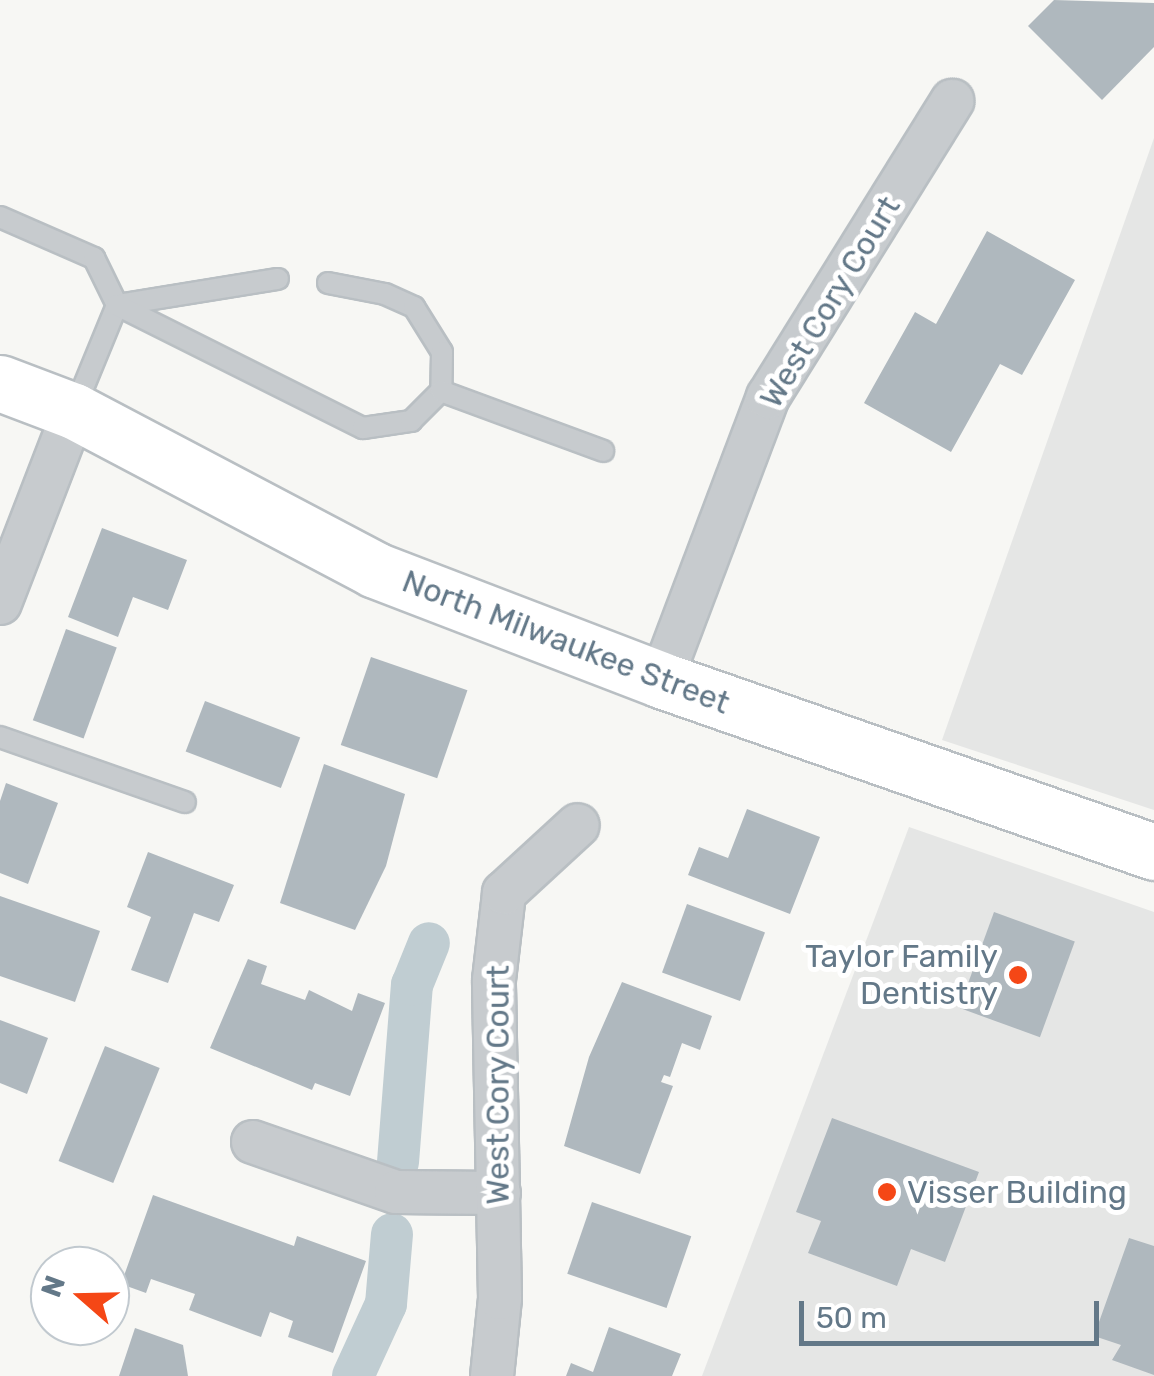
<!DOCTYPE html>
<style>
body{margin:0}
#map{position:relative;width:1154px;height:1376px;overflow:hidden;background:#f7f7f4;font-family:Rubik,sans-serif}
div>[style]{position:absolute}
.built>*{inset:0;background:#e5e6e5}
.canal>*{height:42px;margin:-21px;padding:0 21px;transform-origin:21px;border-radius:21px;background:#c0cdd2}
.building>*{inset:0;background:#afb8be;transform-origin:0 0}
.roads{filter:drop-shadow(2px 0 #b9bfc3) drop-shadow(-2px 0 #b9bfc3) drop-shadow(0 2px #b9bfc3) drop-shadow(0 -2px #b9bfc3)}
.service>*{height:20px;margin:-10px;padding:0 10px;transform-origin:10px;border-radius:10px;background:#c7cbce}
.minor>*{height:42px;margin:-21px;padding:0 21px;transform-origin:21px;border-radius:21px;background:#c7cbce}
.secondary>*{height:55px;margin:-27.5px;padding:0 27.5px;transform-origin:27.5px;border-radius:27.5px;background:#fff}
.dots>*{width:28px;height:28px;translate:-50% -50%;box-sizing:border-box;border:5px solid #fff;border-radius:50%}
span{translate:-50% -50%;white-space:nowrap;text-align:center;line-height:1.15;-webkit-text-stroke:10px #fff;paint-order:stroke}
.street-label{font-size:32px;color:#637888}
.poi-label{font-size:32px;color:#637888}
.right{translate:-100% -50%;text-align:right}
.left{translate:0 -50%;text-align:left}
.north{position:absolute;left:30px;top:1246px;width:100px;height:100px;box-sizing:border-box;background:#fff;border:2px solid #c1c9cf;border-radius:50%;rotate:290deg;font-size:28px;font-weight:700;line-height:40px;text-align:center;color:#637888}
.north::after{content:'';display:block;margin:auto;width:35px;height:45px;background:#f54716;clip-path:polygon(50% 0,100% 100%,50% 72%,0 100%)}
.scale{position:absolute;left:799px;top:1301px;width:300px;height:45px;box-sizing:border-box;border:5px solid #637888;border-top:0;padding-left:12px;font-size:30px;line-height:35px;white-space:nowrap;color:#637888;-webkit-text-stroke:8px #fff;paint-order:stroke}
</style>
<div id="map">
<div class="built">
<div style="clip-path:polygon(1154px 138px,1154px 810px,942px 740px)"></div>
<div style="clip-path:polygon(909px 827px,1154px 912px,1154px 1376px,702px 1376px)"></div>
</div>
<div class="canal">
<div style="left:398px;top:1162px;width:178px;rotate:-85.5deg"></div>
<div style="left:412px;top:985px;width:45px;rotate:-68deg"></div>
<div style="left:353px;top:1376px;width:79px;rotate:-65.4deg"></div>
<div style="left:386px;top:1304px;width:70px;rotate:-85.1deg"></div>
</div>
<div class="building">
<div style="clip-path:polygon(1054px 0,1154px 3px,1154px 47px,1102px 100px,1028px 26px)"></div>
<div style="clip-path:polygon(987px 231px,1075px 280px,1022px 375px,1000px 364px,951px 452px,864px 403px,915px 312px,936px 324px)"></div>
<div style="clip-path:polygon(102px 528px,187px 560px,168px 610px,133px 597px,118px 637px,68px 617px)"></div>
<div style="left:66px;top:629px;width:54px;height:97px;rotate:20deg"></div>
<div style="left:371px;top:657px;width:102px;height:93px;rotate:19deg"></div>
<div style="left:205px;top:701px;width:102px;height:54px;rotate:21deg"></div>
<div style="clip-path:polygon(324px 764px,405px 794px,386px 866px,355px 930px,280px 903px)"></div>
<div style="clip-path:polygon(6px 783px,58px 803px,28px 884px,0 873px,0 801px)"></div>
<div style="clip-path:polygon(747px 809px,820px 837px,790px 914px,688px 875px,699px 847px,728px 858px)"></div>
<div style="clip-path:polygon(148px 852px,234px 885px,219px 922px,194px 913px,168px 983px,131px 970px,151px 917px,127px 907px)"></div>
<div style="clip-path:polygon(0 896px,100px 931px,75px 1002px,0 976px)"></div>
<div style="left:687px;top:904px;width:83px;height:73px;rotate:20deg"></div>
<div style="left:994px;top:912px;width:86px;height:102px;rotate:20deg"></div>
<div style="clip-path:polygon(248px 959px,267px 966px,261px 984px,305px 1000px,309px 990px,352px 1011px,358px 993px,385px 1003px,350px 1096px,315px 1083px,312px 1090px,210px 1048px)"></div>
<div style="clip-path:polygon(622px 982px,712px 1016px,700px 1050px,682px 1043px,670px 1077px,664px 1075px,661px 1082px,673px 1086px,640px 1174px,564px 1146px,589px 1057px)"></div>
<div style="clip-path:polygon(0 1020px,48px 1038px,27px 1094px,0 1083px)"></div>
<div style="left:105px;top:1046px;width:59px;height:124px;rotate:22deg"></div>
<div style="clip-path:polygon(832px 1118px,979px 1172px,945px 1262px,911px 1249px,897px 1286px,808px 1253px,821px 1221px,796px 1212px)"></div>
<div style="clip-path:polygon(153px 1195px,294px 1246px,297px 1236px,366px 1261px,333px 1353px,288px 1337px,293px 1321px,270px 1312px,261px 1337px,189px 1310px,195px 1294px,151px 1279px,146px 1293px,121px 1284px)"></div>
<div style="left:592px;top:1202px;width:105px;height:76px;rotate:19deg"></div>
<div style="clip-path:polygon(1129px 1238px,1154px 1246px,1154px 1375px,1112px 1360px,1121px 1345px,1094px 1336px)"></div>
<div style="clip-path:polygon(609px 1327px,681px 1354px,672px 1376px,566px 1376px,571px 1363px,593px 1372px)"></div>
<div style="clip-path:polygon(135px 1328px,183px 1345px,188px 1376px,119px 1376px)"></div>
</div>
<div class="roads">
<div class="service">
<div style="left:0;top:217px;width:103px;rotate:23.6deg"></div>
<div style="left:94px;top:258px;width:52px;rotate:63.9deg"></div>
<div style="left:117px;top:305px;width:163px;rotate:-9.2deg"></div>
<div style="left:328px;top:283px;width:58px;rotate:10.9deg"></div>
<div style="left:385px;top:294px;width:32px;rotate:24deg"></div>
<div style="left:414px;top:307px;width:53px;rotate:58.1deg"></div>
<div style="left:442px;top:352px;width:39px;rotate:91deg"></div>
<div style="left:74px;top:410px;width:113px;rotate:-67.7deg"></div>
<div style="left:117px;top:305px;width:275px;rotate:26.6deg"></div>
<div style="left:363px;top:428px;width:49px;rotate:-8.3deg"></div>
<div style="left:411px;top:421px;width:42px;rotate:-45deg"></div>
<div style="left:441px;top:391px;width:173px;rotate:20.3deg"></div>
<div style="left:0;top:737px;width:196px;rotate:19.4deg"></div>
</div>
<div class="minor">
<div style="left:0;top:603px;width:206px;rotate:-68.9deg"></div>
<div style="left:661px;top:680px;width:303px;rotate:-69.3deg"></div>
<div style="left:768px;top:397px;width:349px;rotate:-58.1deg"></div>
<div style="left:253px;top:1142px;width:151px;rotate:19.3deg"></div>
<div style="left:396px;top:1192px;width:103px;rotate:0.6deg"></div>
<div style="left:492px;top:1376px;width:78px;rotate:-84.1deg"></div>
<div style="left:500px;top:1298px;width:318px;rotate:-91.1deg"></div>
<div style="left:494px;top:980px;width:88px;rotate:-83.4deg"></div>
<div style="left:504px;top:893px;width:100px;rotate:-42.6deg"></div>
</div>
<div class="secondary">
<div style="left:0;top:383px;width:79px;rotate:20.7deg"></div>
<div style="left:74px;top:411px;width:340px;rotate:27.8deg"></div>
<div style="left:375px;top:570px;width:306px;rotate:21deg"></div>
<div style="left:661px;top:680px;width:522px;rotate:19.23deg"></div>
</div>
</div>
<div class="dots">
<div style="left:1018px;top:975px;background:#f54716"></div>
<div style="left:887px;top:1192px;background:#f54716"></div>
</div>
<div class="street-label">
<span style="left:830px;top:302px;rotate:-59deg">West Cory Court</span>
<span style="left:566px;top:642px;rotate:21deg">North Milwaukee Street</span>
<span style="left:498px;top:1085px;rotate:-90deg">West Cory Court</span>
</div>
<div class="poi-label">
<span class="right" style="left:998px;top:975px">Taylor Family<br>Dentistry</span>
<span class="left" style="left:907px;top:1192px">Visser Building</span>
</div>
<div class="north">N</div>
<div class="scale">50 m</div>
</div>
